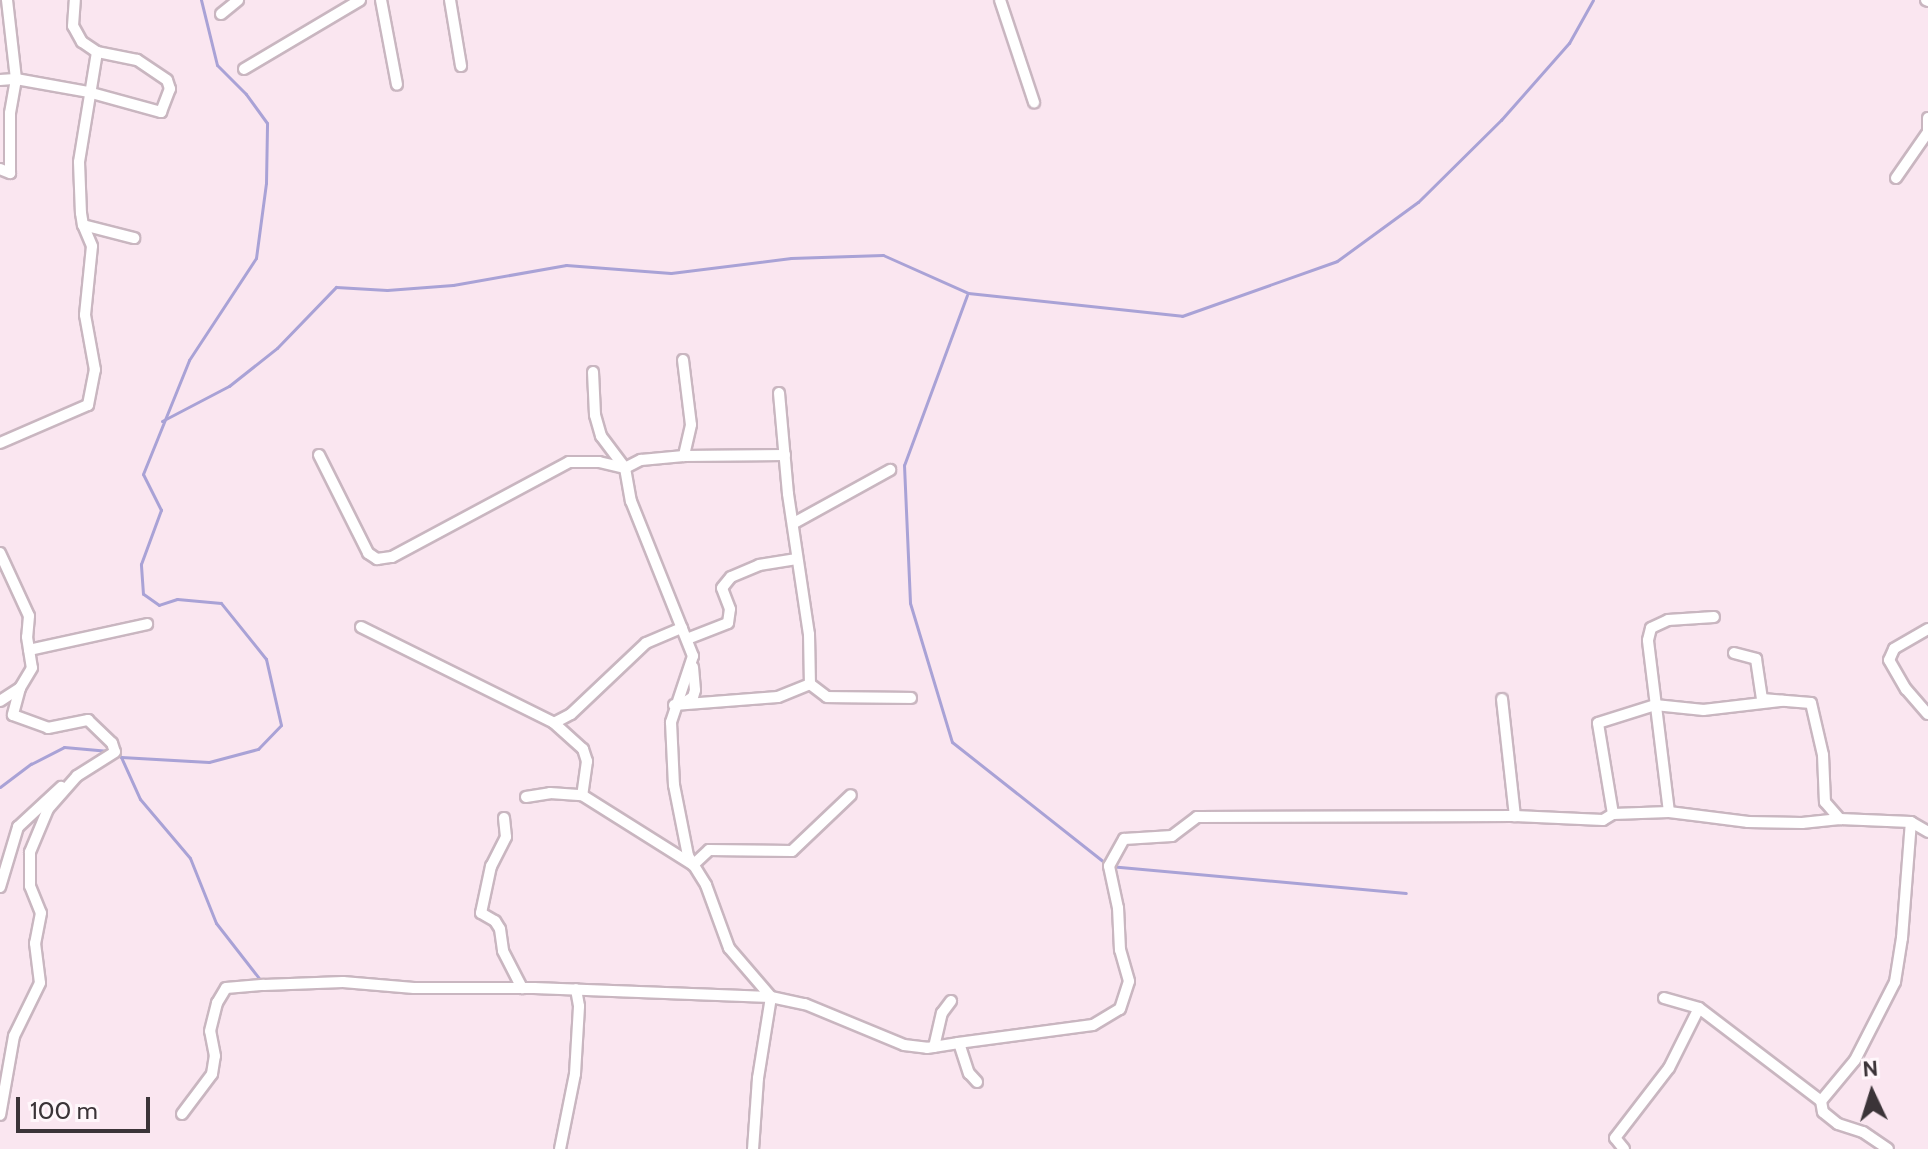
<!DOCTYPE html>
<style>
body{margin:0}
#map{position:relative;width:1928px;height:1149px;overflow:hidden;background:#fae6f0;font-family:Cabin,sans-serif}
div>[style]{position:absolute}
.stream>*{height:3px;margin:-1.5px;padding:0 1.5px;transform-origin:1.5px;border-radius:1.5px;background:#a9a2d6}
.roads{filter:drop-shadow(2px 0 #c9b6c0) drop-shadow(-2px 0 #c9b6c0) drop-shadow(0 2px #c9b6c0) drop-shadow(0 -2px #c9b6c0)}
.street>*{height:10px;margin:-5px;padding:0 5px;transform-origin:5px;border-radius:5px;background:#fff}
span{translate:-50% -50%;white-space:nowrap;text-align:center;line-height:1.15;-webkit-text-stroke:6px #fff7fb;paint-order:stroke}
.north{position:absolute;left:1832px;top:1053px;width:80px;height:80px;-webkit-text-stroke:6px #fff7fb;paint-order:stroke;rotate:356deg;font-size:22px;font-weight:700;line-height:32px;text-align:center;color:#3b3438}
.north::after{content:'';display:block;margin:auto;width:28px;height:36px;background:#3b3438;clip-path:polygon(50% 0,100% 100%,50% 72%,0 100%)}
.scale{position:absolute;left:16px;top:1097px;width:134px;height:36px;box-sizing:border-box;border:4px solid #3b3438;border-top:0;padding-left:10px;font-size:24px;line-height:28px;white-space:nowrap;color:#3b3438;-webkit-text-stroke:6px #fff7fb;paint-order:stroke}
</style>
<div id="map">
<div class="stream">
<div style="left:967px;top:295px;width:181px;rotate:110.3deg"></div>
<div style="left:904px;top:465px;width:138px;rotate:87.5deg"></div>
<div style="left:910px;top:603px;width:145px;rotate:73.2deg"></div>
<div style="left:952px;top:742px;width:200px;rotate:38.3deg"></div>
<div style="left:1109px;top:866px;width:298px;rotate:5.2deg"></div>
<div style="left:162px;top:421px;width:76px;rotate:-27.6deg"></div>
<div style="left:229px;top:386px;width:61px;rotate:-38.4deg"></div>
<div style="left:277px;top:348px;width:85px;rotate:-46deg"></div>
<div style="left:336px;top:287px;width:51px;rotate:3.4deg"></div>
<div style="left:387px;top:290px;width:66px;rotate:-4.3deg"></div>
<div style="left:453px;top:285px;width:115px;rotate:-10deg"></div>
<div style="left:566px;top:265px;width:105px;rotate:4.4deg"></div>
<div style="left:671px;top:273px;width:121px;rotate:-7.1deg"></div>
<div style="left:791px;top:258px;width:92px;rotate:-1.9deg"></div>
<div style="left:883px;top:255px;width:93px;rotate:24.1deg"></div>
<div style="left:968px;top:293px;width:215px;rotate:6.1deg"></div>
<div style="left:1182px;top:316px;width:164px;rotate:-19.5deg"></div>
<div style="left:1337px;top:261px;width:100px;rotate:-36.1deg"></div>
<div style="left:1418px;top:202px;width:117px;rotate:-44.7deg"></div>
<div style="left:1501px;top:120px;width:103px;rotate:-48.6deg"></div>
<div style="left:1569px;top:43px;width:49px;rotate:-60.8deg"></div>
<div style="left:116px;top:753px;width:6px;rotate:39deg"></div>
<div style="left:121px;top:757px;width:88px;rotate:3.3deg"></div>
<div style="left:209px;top:762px;width:51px;rotate:-14.9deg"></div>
<div style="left:258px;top:749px;width:33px;rotate:-46deg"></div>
<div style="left:281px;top:725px;width:68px;rotate:-102.8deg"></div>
<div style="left:266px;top:659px;width:72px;rotate:-128.8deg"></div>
<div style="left:221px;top:603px;width:44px;rotate:-174.8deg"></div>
<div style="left:177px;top:599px;width:19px;rotate:162deg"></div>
<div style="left:159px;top:605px;width:19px;rotate:-145deg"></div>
<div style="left:143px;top:594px;width:30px;rotate:-94deg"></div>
<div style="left:141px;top:564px;width:58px;rotate:-69.7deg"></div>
<div style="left:161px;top:510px;width:40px;rotate:-116.6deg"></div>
<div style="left:143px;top:474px;width:123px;rotate:-68deg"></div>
<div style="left:189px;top:360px;width:122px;rotate:-56.7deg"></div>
<div style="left:256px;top:258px;width:76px;rotate:-82.4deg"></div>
<div style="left:266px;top:183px;width:60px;rotate:-89deg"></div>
<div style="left:267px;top:123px;width:36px;rotate:-126deg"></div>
<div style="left:246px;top:94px;width:41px;rotate:-135deg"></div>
<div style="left:217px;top:65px;width:67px;rotate:-103.8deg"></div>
<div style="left:121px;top:757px;width:46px;rotate:65.7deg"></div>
<div style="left:140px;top:799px;width:77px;rotate:49.7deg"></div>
<div style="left:190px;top:858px;width:70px;rotate:68.2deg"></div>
<div style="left:216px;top:923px;width:75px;rotate:52.1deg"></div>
<div style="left:0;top:787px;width:39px;rotate:-37deg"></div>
<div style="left:31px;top:764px;width:37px;rotate:-27deg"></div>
<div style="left:64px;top:747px;width:45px;rotate:5.1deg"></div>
</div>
<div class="roads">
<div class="street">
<div style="left:381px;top:0;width:86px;rotate:79.3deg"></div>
<div style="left:450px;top:0;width:67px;rotate:80.5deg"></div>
<div style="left:1000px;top:0;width:108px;rotate:71.6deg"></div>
<div style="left:1926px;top:0;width:2px;rotate:27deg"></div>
<div style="left:221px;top:14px;width:22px;rotate:-39deg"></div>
<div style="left:97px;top:52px;width:111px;rotate:99.3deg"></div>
<div style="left:79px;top:162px;width:51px;rotate:87.8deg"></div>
<div style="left:81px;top:213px;width:12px;rotate:81deg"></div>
<div style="left:83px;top:225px;width:53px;rotate:14.3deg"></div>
<div style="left:244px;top:69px;width:135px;rotate:-30.7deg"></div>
<div style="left:0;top:80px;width:16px;rotate:-4deg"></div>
<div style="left:16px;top:79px;width:73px;rotate:10.2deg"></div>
<div style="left:88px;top:92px;width:76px;rotate:15.3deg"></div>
<div style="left:161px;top:112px;width:25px;rotate:-69deg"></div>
<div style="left:170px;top:89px;width:9px;rotate:-108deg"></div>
<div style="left:167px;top:80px;width:36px;rotate:-146deg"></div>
<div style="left:137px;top:60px;width:41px;rotate:-168.7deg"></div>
<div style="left:97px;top:52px;width:18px;rotate:-146deg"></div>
<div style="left:82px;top:42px;width:18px;rotate:-119deg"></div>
<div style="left:73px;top:26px;width:26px;rotate:-86deg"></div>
<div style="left:1928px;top:118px;width:13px;rotate:90deg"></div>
<div style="left:0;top:169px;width:11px;rotate:22deg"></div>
<div style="left:10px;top:173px;width:60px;rotate:-90deg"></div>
<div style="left:10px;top:113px;width:35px;rotate:-80deg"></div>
<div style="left:16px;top:79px;width:80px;rotate:-96.5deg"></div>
<div style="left:1896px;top:178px;width:56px;rotate:-55.2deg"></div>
<div style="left:683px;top:360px;width:65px;rotate:83deg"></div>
<div style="left:691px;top:425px;width:32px;rotate:103deg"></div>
<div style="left:593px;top:372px;width:43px;rotate:87.3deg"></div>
<div style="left:595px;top:415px;width:22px;rotate:74deg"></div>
<div style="left:601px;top:436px;width:40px;rotate:53deg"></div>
<div style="left:625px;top:468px;width:34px;rotate:80deg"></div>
<div style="left:631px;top:501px;width:167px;rotate:68.2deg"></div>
<div style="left:693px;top:656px;width:70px;rotate:108.4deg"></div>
<div style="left:671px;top:722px;width:63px;rotate:87.3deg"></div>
<div style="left:674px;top:785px;width:72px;rotate:78.8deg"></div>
<div style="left:688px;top:856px;width:34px;rotate:58deg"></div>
<div style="left:706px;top:885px;width:67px;rotate:69.9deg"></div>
<div style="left:729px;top:948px;width:65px;rotate:49.4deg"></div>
<div style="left:771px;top:997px;width:82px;rotate:99.1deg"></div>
<div style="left:758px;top:1078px;width:71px;rotate:94deg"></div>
<div style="left:779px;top:393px;width:101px;rotate:84.9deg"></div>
<div style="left:788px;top:494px;width:142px;rotate:81.5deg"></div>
<div style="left:809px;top:634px;width:50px;rotate:88.9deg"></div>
<div style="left:810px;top:684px;width:21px;rotate:37deg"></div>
<div style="left:827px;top:697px;width:84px;rotate:0.7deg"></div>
<div style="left:0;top:443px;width:96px;rotate:-23.4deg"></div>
<div style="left:88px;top:405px;width:36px;rotate:-79deg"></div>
<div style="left:95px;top:370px;width:56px;rotate:-100.3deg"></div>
<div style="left:85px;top:315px;width:69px;rotate:-84.2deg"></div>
<div style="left:92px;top:246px;width:23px;rotate:-113deg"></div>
<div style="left:319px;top:455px;width:110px;rotate:63.4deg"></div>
<div style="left:368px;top:553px;width:11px;rotate:34deg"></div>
<div style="left:377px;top:559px;width:15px;rotate:-8deg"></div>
<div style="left:392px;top:557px;width:201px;rotate:-28.2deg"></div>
<div style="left:569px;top:462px;width:30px"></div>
<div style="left:599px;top:462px;width:27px;rotate:13deg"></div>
<div style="left:625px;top:468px;width:18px;rotate:-27deg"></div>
<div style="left:641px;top:460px;width:43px;rotate:-5.3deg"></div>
<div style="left:684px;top:456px;width:101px;rotate:-0.6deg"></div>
<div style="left:794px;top:523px;width:110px;rotate:-28.9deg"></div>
<div style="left:0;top:553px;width:69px;rotate:65.3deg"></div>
<div style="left:29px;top:616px;width:21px;rotate:95deg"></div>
<div style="left:27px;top:637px;width:31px;rotate:81deg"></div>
<div style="left:32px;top:668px;width:23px;rotate:121deg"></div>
<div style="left:20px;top:688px;width:28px;rotate:105deg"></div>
<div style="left:13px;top:715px;width:37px;rotate:20deg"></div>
<div style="left:48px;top:728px;width:41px;rotate:-11.3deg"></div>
<div style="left:88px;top:720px;width:33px;rotate:44deg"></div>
<div style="left:112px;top:743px;width:9px;rotate:72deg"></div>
<div style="left:115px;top:752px;width:45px;rotate:147.7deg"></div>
<div style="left:77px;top:776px;width:44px;rotate:131.3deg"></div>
<div style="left:48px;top:809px;width:47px;rotate:112.7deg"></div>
<div style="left:30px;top:852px;width:34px;rotate:90deg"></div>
<div style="left:30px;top:886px;width:29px;rotate:68deg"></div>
<div style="left:41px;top:913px;width:31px;rotate:101deg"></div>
<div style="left:35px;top:943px;width:40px;rotate:82.9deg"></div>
<div style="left:40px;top:983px;width:59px;rotate:116.1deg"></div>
<div style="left:14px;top:1036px;width:80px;rotate:100deg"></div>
<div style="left:361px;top:627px;width:216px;rotate:26.4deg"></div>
<div style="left:554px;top:723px;width:19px;rotate:-28deg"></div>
<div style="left:571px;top:714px;width:103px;rotate:-43.4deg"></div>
<div style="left:646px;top:643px;width:39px;rotate:-23deg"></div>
<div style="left:1928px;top:629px;width:39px;rotate:150deg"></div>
<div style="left:1894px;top:649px;width:12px;rotate:114deg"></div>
<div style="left:1889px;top:660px;width:34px;rotate:60deg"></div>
<div style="left:1906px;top:689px;width:33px;rotate:49deg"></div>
<div style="left:687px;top:639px;width:44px;rotate:-21.3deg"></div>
<div style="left:728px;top:623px;width:14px;rotate:-82deg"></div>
<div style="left:730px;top:609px;width:22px;rotate:-111deg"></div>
<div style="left:722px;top:588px;width:14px;rotate:-51deg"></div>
<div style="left:731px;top:577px;width:30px;rotate:-23deg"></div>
<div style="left:759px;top:565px;width:38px;rotate:-9deg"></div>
<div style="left:29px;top:650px;width:121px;rotate:-12.4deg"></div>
<div style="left:1734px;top:653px;width:23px;rotate:15deg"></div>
<div style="left:1756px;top:659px;width:40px;rotate:81.5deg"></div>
<div style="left:1762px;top:699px;width:49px;rotate:4.7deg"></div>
<div style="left:1811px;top:703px;width:53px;rotate:77deg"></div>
<div style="left:1823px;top:755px;width:47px;rotate:87.6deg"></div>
<div style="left:1825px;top:802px;width:23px;rotate:49deg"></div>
<div style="left:1502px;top:699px;width:118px;rotate:83.7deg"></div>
<div style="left:0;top:701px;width:24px;rotate:-33deg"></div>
<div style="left:682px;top:704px;width:13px;rotate:-32deg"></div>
<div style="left:693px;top:697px;width:7px;rotate:-74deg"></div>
<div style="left:695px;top:690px;width:23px;rotate:-95deg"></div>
<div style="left:674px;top:705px;width:104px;rotate:-4.4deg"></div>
<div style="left:778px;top:697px;width:35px;rotate:-22deg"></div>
<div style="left:554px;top:723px;width:39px;rotate:42deg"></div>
<div style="left:583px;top:749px;width:13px;rotate:72deg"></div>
<div style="left:587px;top:761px;width:34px;rotate:98deg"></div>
<div style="left:526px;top:797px;width:24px;rotate:-9deg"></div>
<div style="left:550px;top:793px;width:32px;rotate:4deg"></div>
<div style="left:582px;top:795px;width:131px;rotate:32.2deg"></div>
<div style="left:693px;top:865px;width:22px;rotate:-43deg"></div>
<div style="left:709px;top:850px;width:83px;rotate:0.7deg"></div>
<div style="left:792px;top:851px;width:81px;rotate:-43.5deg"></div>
<div style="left:1669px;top:812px;width:173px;rotate:-97deg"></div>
<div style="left:1648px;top:640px;width:12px;rotate:-76deg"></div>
<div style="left:1651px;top:628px;width:19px;rotate:-25deg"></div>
<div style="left:1668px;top:620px;width:46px;rotate:-3.7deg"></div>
<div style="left:1613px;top:814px;width:92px;rotate:-99.4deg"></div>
<div style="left:1598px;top:723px;width:60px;rotate:-17.5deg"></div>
<div style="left:1655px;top:705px;width:49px;rotate:5.8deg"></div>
<div style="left:1704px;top:710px;width:78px;rotate:-6.7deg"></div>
<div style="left:504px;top:818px;width:19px;rotate:84deg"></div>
<div style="left:506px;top:837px;width:33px;rotate:117deg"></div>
<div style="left:491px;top:866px;width:48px;rotate:102deg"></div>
<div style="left:481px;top:913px;width:16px;rotate:30deg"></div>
<div style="left:495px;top:921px;width:9px;rotate:58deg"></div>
<div style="left:500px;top:929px;width:22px;rotate:82deg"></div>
<div style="left:503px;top:951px;width:42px;rotate:62.8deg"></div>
<div style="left:0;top:887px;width:63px;rotate:-73.3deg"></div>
<div style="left:18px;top:827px;width:59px;rotate:-42.9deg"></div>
<div style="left:1664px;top:998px;width:36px;rotate:16deg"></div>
<div style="left:1699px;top:1008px;width:153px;rotate:37.3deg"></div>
<div style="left:1821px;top:1101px;width:11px;rotate:80deg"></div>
<div style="left:1823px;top:1112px;width:19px;rotate:39deg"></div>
<div style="left:1838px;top:1124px;width:26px;rotate:18deg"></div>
<div style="left:1863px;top:1132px;width:30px;rotate:34deg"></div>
<div style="left:958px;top:1043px;width:136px;rotate:-7.6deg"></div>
<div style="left:1093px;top:1025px;width:31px;rotate:-31deg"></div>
<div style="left:1120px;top:1009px;width:29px;rotate:-72deg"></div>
<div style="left:1129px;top:981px;width:32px;rotate:-106deg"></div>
<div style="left:1120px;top:950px;width:42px;rotate:-92.7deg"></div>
<div style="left:1118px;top:908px;width:43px;rotate:-102.1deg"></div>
<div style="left:1109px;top:866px;width:31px;rotate:-61deg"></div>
<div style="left:1124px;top:839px;width:48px;rotate:-3.6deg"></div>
<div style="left:1172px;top:836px;width:31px;rotate:-37deg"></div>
<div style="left:1197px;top:817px;width:318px;rotate:-0.2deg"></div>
<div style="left:1515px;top:816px;width:88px;rotate:2.6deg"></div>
<div style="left:1603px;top:820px;width:12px;rotate:-31deg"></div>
<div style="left:1613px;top:814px;width:56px;rotate:-2deg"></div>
<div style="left:1669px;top:812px;width:80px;rotate:7.2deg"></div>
<div style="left:1748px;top:822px;width:54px;rotate:1.1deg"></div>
<div style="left:1802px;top:823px;width:38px;rotate:-6deg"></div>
<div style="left:1840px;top:819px;width:71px;rotate:2.4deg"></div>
<div style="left:1911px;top:822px;width:20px;rotate:30deg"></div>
<div style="left:934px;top:1047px;width:35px;rotate:-77deg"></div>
<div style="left:942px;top:1013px;width:15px;rotate:-53deg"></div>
<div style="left:1821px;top:1101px;width:53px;rotate:-50.3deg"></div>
<div style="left:1855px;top:1060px;width:88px;rotate:-62.9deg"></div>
<div style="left:1895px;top:982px;width:45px;rotate:-81deg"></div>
<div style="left:1902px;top:938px;width:116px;rotate:-85.6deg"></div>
<div style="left:182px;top:1114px;width:50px;rotate:-53.1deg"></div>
<div style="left:212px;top:1074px;width:18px;rotate:-81deg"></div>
<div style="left:215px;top:1056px;width:25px;rotate:-101deg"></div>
<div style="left:210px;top:1031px;width:29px;rotate:-76deg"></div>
<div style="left:217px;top:1003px;width:17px;rotate:-59deg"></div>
<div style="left:226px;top:988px;width:38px;rotate:-5deg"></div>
<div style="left:264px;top:985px;width:79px;rotate:-2.2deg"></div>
<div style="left:343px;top:982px;width:71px;rotate:4.8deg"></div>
<div style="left:414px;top:988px;width:120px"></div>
<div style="left:534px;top:988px;width:237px;rotate:2.2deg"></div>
<div style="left:771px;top:997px;width:35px;rotate:12deg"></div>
<div style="left:805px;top:1004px;width:107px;rotate:22.5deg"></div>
<div style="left:904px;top:1045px;width:23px;rotate:7deg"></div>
<div style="left:927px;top:1048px;width:32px;rotate:-9deg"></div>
<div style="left:959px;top:1043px;width:32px;rotate:72deg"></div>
<div style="left:969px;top:1073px;width:12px;rotate:48deg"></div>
<div style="left:560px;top:1149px;width:76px;rotate:-78.7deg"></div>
<div style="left:575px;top:1074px;width:68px;rotate:-86.6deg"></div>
<div style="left:579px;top:1006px;width:17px;rotate:-100deg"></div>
<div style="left:1624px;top:1149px;width:14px;rotate:-129deg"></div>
<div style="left:1615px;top:1138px;width:88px;rotate:-52.4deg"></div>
<div style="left:1669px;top:1068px;width:67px;rotate:-63.4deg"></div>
</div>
</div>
<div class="north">N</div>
<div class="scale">100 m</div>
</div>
